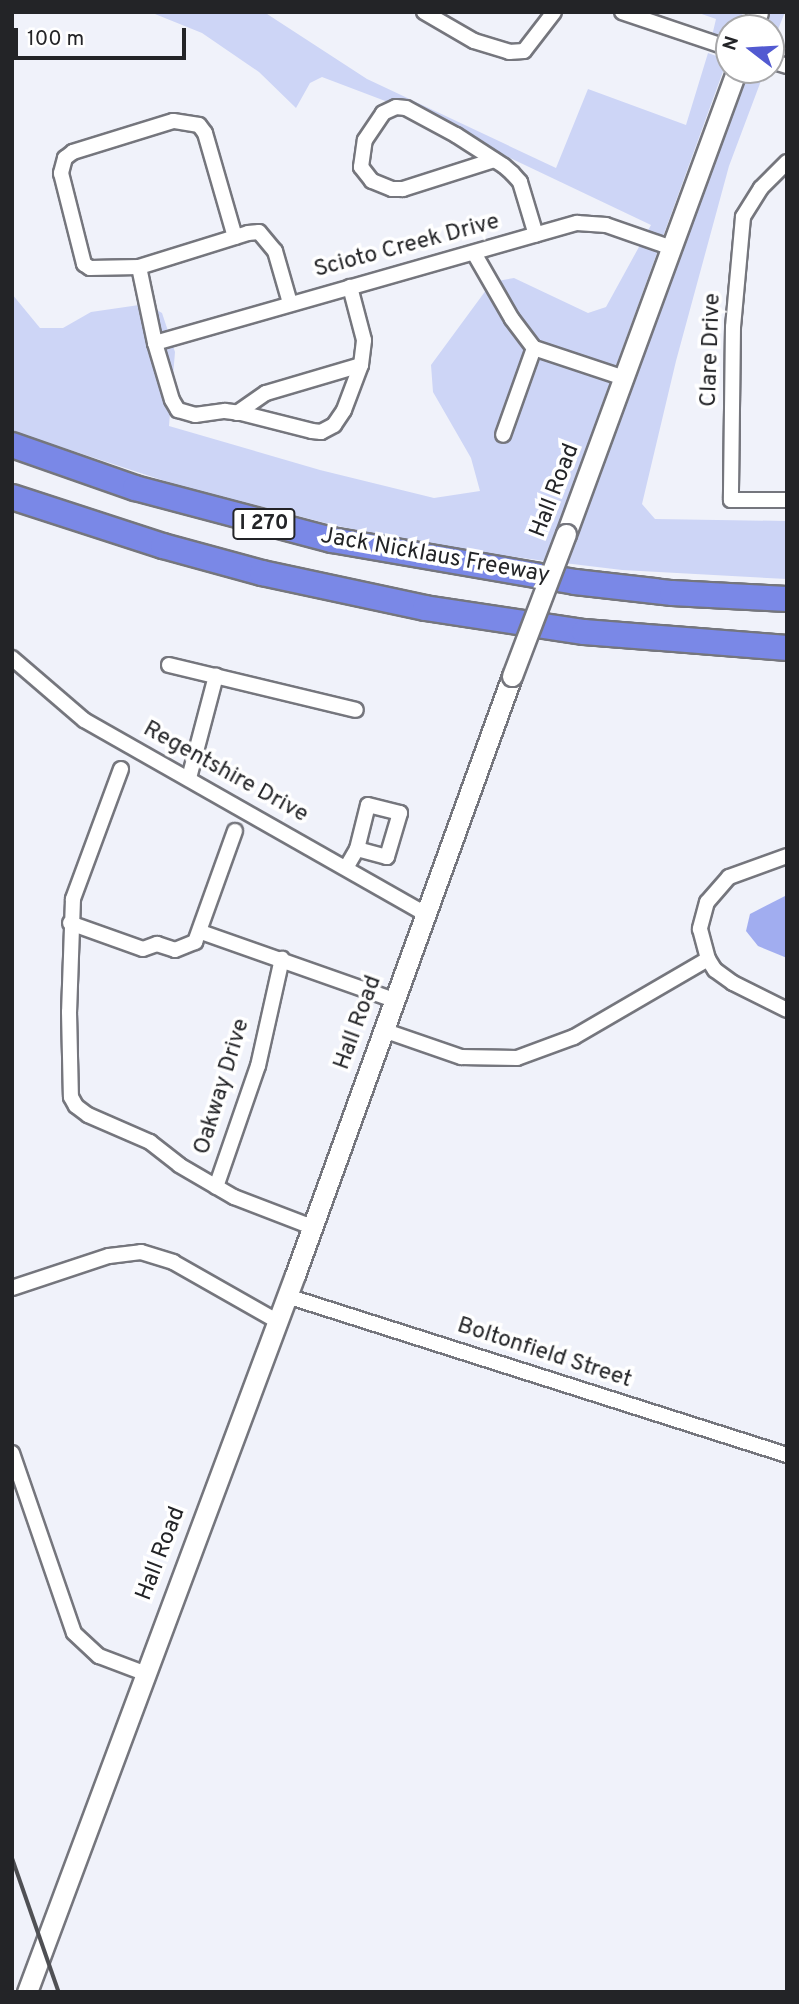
<!DOCTYPE html>
<style>
body{margin:0}
#map{position:relative;width:799px;height:2004px;overflow:hidden;background:#f0f2fa;font-family:Overpass,sans-serif}
div>[style]{position:absolute}
.green>*{inset:0;background:#cdd5f6}
.water>*{inset:0;background:#a1adf0}
.roads{filter:drop-shadow(2px 0 #75767d) drop-shadow(-2px 0 #75767d) drop-shadow(0 2px #75767d) drop-shadow(0 -2px #75767d)}
.minor>*{height:14px;margin:-7px;padding:0 7px;transform-origin:7px;border-radius:7px;background:#fff}
.secondary>*{height:19px;margin:-9.5px;padding:0 9.5px;transform-origin:9.5px;border-radius:9.5px;background:#fff}
.motorway>*{height:24px;margin:-12px;padding:0 12px;transform-origin:12px;border-radius:12px;background:#7a88e7}
.rail>*{height:3.5px;margin:-1.75px;padding:0 1.75px;transform-origin:1.75px;border-radius:1.75px;background:#4f5054}
.bridges{filter:drop-shadow(2px 0 #75767d) drop-shadow(-2px 0 #75767d) drop-shadow(0 2px #75767d) drop-shadow(0 -2px #75767d)}
.secondary-bridge>*{height:19px;margin:-9.5px;padding:0 9.5px;transform-origin:9.5px;border-radius:9.5px;background:#fff}
span{translate:-50% -50%;white-space:nowrap;text-align:center;line-height:1.15;-webkit-text-stroke:7px #fff;paint-order:stroke}
.shield-label span{padding:2px 5px;background:#fff;border:2px solid;border-radius:5px;-webkit-text-stroke-width:0}
.shield-label{font-size:21px;color:#232427;font-weight:700}
.street-label{font-size:23px;color:#232427}
.frame{position:absolute;inset:0;border:14px solid #232427;pointer-events:none}
.north{position:absolute;left:715px;top:14px;width:70px;height:70px;box-sizing:border-box;background:#fff;border:2px solid #a7a7a9;border-radius:50%;rotate:287deg;font-size:19px;font-weight:700;line-height:28px;text-align:center;color:#232427}
.north::after{content:'';display:block;margin:auto;width:24px;height:32px;background:#525ad1;clip-path:polygon(50% 0,100% 100%,50% 72%,0 100%)}
.scale{position:absolute;left:14px;top:28px;width:172px;height:32px;box-sizing:border-box;border:4px solid #232427;border-top:0;padding-left:9px;font-size:21px;line-height:24px;white-space:nowrap;color:#232427;-webkit-text-stroke:5px #fff;paint-order:stroke}
</style>
<div id="map">
<div class="green">
<div style="clip-path:polygon(150px 12px,264px 12px,367px 79px,556px 168px,588px 89px,686px 125px,708px 53px,722px 58px,725px 66px,545px 561px,434px 546px,333px 525px,174px 484px,12px 431px,12px 294px,40px 328px,63px 328px,91px 312px,146px 304px,162px 313px,175px 352px,169px 426px,320px 470px,434px 498px,480px 491px,471px 458px,433px 392px,431px 365px,492px 282px,514px 278px,588px 313px,606px 307px,651px 225px,409px 110px,322px 77px,310px 83px,296px 108px,259px 72px,202px 33px)"></div>
<div style="clip-path:polygon(696px 12px,743px 12px,738px 28px,729px 28px,729px 37px,723px 39px,712px 36px,716px 19px)"></div>
<div style="clip-path:polygon(768px 12px,785px 12px,771px 47px,771px 28px,763px 28px)"></div>
<div style="clip-path:polygon(750px 70px,765px 70px,729px 166px,676px 361px,642px 504px,655px 519px,787px 521px,787px 579px,622px 570px,564px 563px)"></div>
</div>
<div class="water">
<div style="clip-path:polygon(787px 895px,787px 958px,758px 946px,746px 931px,750px 914px)"></div>
</div>
<div class="roads">
<div class="minor">
<div style="left:424px;top:12px;width:58px;rotate:30.1deg"></div>
<div style="left:474px;top:41px;width:37px;rotate:17deg"></div>
<div style="left:509px;top:52px;width:15px;rotate:-4deg"></div>
<div style="left:524px;top:51px;width:49px;rotate:-52.4deg"></div>
<div style="left:622px;top:12px;width:113px;rotate:18.6deg"></div>
<div style="left:771px;top:61px;width:17px;rotate:17deg"></div>
<div style="left:494px;top:160px;width:96px;rotate:162.3deg"></div>
<div style="left:403px;top:189px;width:11px;rotate:180deg"></div>
<div style="left:392px;top:189px;width:22px;rotate:-158deg"></div>
<div style="left:372px;top:181px;width:18px;rotate:-128deg"></div>
<div style="left:361px;top:167px;width:27px;rotate:-82deg"></div>
<div style="left:365px;top:140px;width:32px;rotate:-56deg"></div>
<div style="left:383px;top:113px;width:14px;rotate:-25deg"></div>
<div style="left:396px;top:107px;width:10px;rotate:6deg"></div>
<div style="left:406px;top:108px;width:57px;rotate:28.4deg"></div>
<div style="left:456px;top:135px;width:57px;rotate:32.9deg"></div>
<div style="left:504px;top:166px;width:11px;rotate:41deg"></div>
<div style="left:512px;top:173px;width:12px;rotate:48deg"></div>
<div style="left:520px;top:182px;width:55px;rotate:73.2deg"></div>
<div style="left:787px;top:162px;width:37px;rotate:135deg"></div>
<div style="left:761px;top:188px;width:34px;rotate:122deg"></div>
<div style="left:743px;top:217px;width:110px;rotate:95.2deg"></div>
<div style="left:733px;top:327px;width:173px;rotate:90.7deg"></div>
<div style="left:731px;top:500px;width:56px"></div>
<div style="left:235px;top:237px;width:108px;rotate:-106.1deg"></div>
<div style="left:205px;top:133px;width:10px;rotate:-127deg"></div>
<div style="left:199px;top:125px;width:26px;rotate:-171deg"></div>
<div style="left:173px;top:121px;width:105px;rotate:162.8deg"></div>
<div style="left:73px;top:152px;width:10px;rotate:143deg"></div>
<div style="left:65px;top:158px;width:16px;rotate:105deg"></div>
<div style="left:61px;top:173px;width:94px;rotate:75.8deg"></div>
<div style="left:84px;top:264px;width:7px;rotate:34deg"></div>
<div style="left:90px;top:268px;width:49px;rotate:-1.2deg"></div>
<div style="left:139px;top:267px;width:114px;rotate:-17.3deg"></div>
<div style="left:248px;top:233px;width:11px;rotate:-5deg"></div>
<div style="left:259px;top:232px;width:25px;rotate:50deg"></div>
<div style="left:275px;top:251px;width:54px;rotate:73.9deg"></div>
<div style="left:474px;top:253px;width:76px;rotate:60.1deg"></div>
<div style="left:512px;top:319px;width:36px;rotate:53deg"></div>
<div style="left:534px;top:348px;width:92px;rotate:109.6deg"></div>
<div style="left:139px;top:267px;width:78px;rotate:78.1deg"></div>
<div style="left:155px;top:343px;width:59px;rotate:73.4deg"></div>
<div style="left:172px;top:400px;width:12px;rotate:59deg"></div>
<div style="left:178px;top:410px;width:18px;rotate:16deg"></div>
<div style="left:195px;top:415px;width:30px;rotate:-8deg"></div>
<div style="left:225px;top:411px;width:16px;rotate:7deg"></div>
<div style="left:241px;top:413px;width:73px;rotate:14.2deg"></div>
<div style="left:312px;top:431px;width:9px;rotate:6deg"></div>
<div style="left:321px;top:432px;width:15px;rotate:-28deg"></div>
<div style="left:334px;top:425px;width:18px;rotate:-56deg"></div>
<div style="left:344px;top:410px;width:48px;rotate:-69.3deg"></div>
<div style="left:361px;top:365px;width:25px;rotate:-83deg"></div>
<div style="left:364px;top:340px;width:55px;rotate:-104.8deg"></div>
<div style="left:155px;top:343px;width:439px;rotate:-15.9deg"></div>
<div style="left:577px;top:223px;width:29px;rotate:4deg"></div>
<div style="left:606px;top:225px;width:70px;rotate:19.2deg"></div>
<div style="left:534px;top:348px;width:95px;rotate:18.4deg"></div>
<div style="left:237px;top:413px;width:35px;rotate:-35deg"></div>
<div style="left:266px;top:393px;width:99px;rotate:-16.4deg"></div>
<div style="left:12px;top:658px;width:95px;rotate:40.7deg"></div>
<div style="left:84px;top:720px;width:392px;rotate:29.6deg"></div>
<div style="left:169px;top:665px;width:192px;rotate:13.5deg"></div>
<div style="left:121px;top:769px;width:139px;rotate:110.3deg"></div>
<div style="left:73px;top:899px;width:113px;rotate:92deg"></div>
<div style="left:69px;top:1012px;width:85px;rotate:88.7deg"></div>
<div style="left:71px;top:1097px;width:10px;rotate:61deg"></div>
<div style="left:76px;top:1106px;width:15px;rotate:37deg"></div>
<div style="left:88px;top:1115px;width:68px;rotate:23.5deg"></div>
<div style="left:150px;top:1142px;width:37px;rotate:38deg"></div>
<div style="left:179px;top:1165px;width:64px;rotate:30.2deg"></div>
<div style="left:234px;top:1197px;width:84px;rotate:21deg"></div>
<div style="left:189px;top:778px;width:106px;rotate:-75.2deg"></div>
<div style="left:787px;top:856px;width:62px;rotate:160.1deg"></div>
<div style="left:729px;top:877px;width:33px;rotate:131deg"></div>
<div style="left:707px;top:902px;width:28px;rotate:105deg"></div>
<div style="left:700px;top:929px;width:31px;rotate:75deg"></div>
<div style="left:708px;top:959px;width:13px;rotate:58deg"></div>
<div style="left:715px;top:970px;width:22px;rotate:36deg"></div>
<div style="left:733px;top:983px;width:60px;rotate:26.6deg"></div>
<div style="left:346px;top:868px;width:22px;rotate:-60deg"></div>
<div style="left:357px;top:849px;width:45px;rotate:-76deg"></div>
<div style="left:368px;top:805px;width:33px;rotate:14deg"></div>
<div style="left:400px;top:813px;width:46px;rotate:106.5deg"></div>
<div style="left:387px;top:857px;width:31px;rotate:-165deg"></div>
<div style="left:70px;top:923px;width:77px;rotate:19.6deg"></div>
<div style="left:143px;top:949px;width:15px;rotate:-20deg"></div>
<div style="left:157px;top:944px;width:19px;rotate:18deg"></div>
<div style="left:175px;top:950px;width:22px;rotate:-22deg"></div>
<div style="left:195px;top:942px;width:118px;rotate:-70.2deg"></div>
<div style="left:201px;top:932px;width:205px;rotate:19.4deg"></div>
<div style="left:383px;top:1030px;width:83px;rotate:19.1deg"></div>
<div style="left:461px;top:1057px;width:56px;rotate:1deg"></div>
<div style="left:517px;top:1058px;width:61px;rotate:-20.2deg"></div>
<div style="left:574px;top:1037px;width:155px;rotate:-30.2deg"></div>
<div style="left:216px;top:1187px;width:128px;rotate:-70.9deg"></div>
<div style="left:258px;top:1066px;width:110px;rotate:-77.4deg"></div>
<div style="left:12px;top:1288px;width:102px;rotate:-18.3deg"></div>
<div style="left:109px;top:1256px;width:32px;rotate:-7deg"></div>
<div style="left:141px;top:1252px;width:34px;rotate:17deg"></div>
<div style="left:173px;top:1262px;width:120px;rotate:29.6deg"></div>
<div style="left:287px;top:1296px;width:525px;rotate:17.64deg"></div>
<div style="left:12px;top:1453px;width:190px;rotate:71deg"></div>
<div style="left:74px;top:1633px;width:34px;rotate:43deg"></div>
<div style="left:99px;top:1656px;width:48px;rotate:20.7deg"></div>
</div>
<div class="secondary">
<div style="left:752px;top:28px;width:17px;rotate:-69deg"></div>
<div style="left:566px;top:534px;width:495px;rotate:-69.8deg"></div>
<div style="left:27px;top:1992px;width:765px;rotate:-69.51deg"></div>
<div style="left:295px;top:1275px;width:637px;rotate:-70.09deg"></div>
</div>
<div class="motorway">
<div style="left:12px;top:445px;width:130px;rotate:19.3deg"></div>
<div style="left:135px;top:488px;width:204px;rotate:14.8deg"></div>
<div style="left:332px;top:540px;width:247px;rotate:9.8deg"></div>
<div style="left:575px;top:582px;width:98px;rotate:6.5deg"></div>
<div style="left:672px;top:593px;width:115px;rotate:3deg"></div>
<div style="left:12px;top:497px;width:159px;rotate:18deg"></div>
<div style="left:163px;top:546px;width:103px;rotate:15.3deg"></div>
<div style="left:262px;top:573px;width:167px;rotate:12.1deg"></div>
<div style="left:425px;top:608px;width:161px;rotate:8.6deg"></div>
<div style="left:584px;top:632px;width:204px;rotate:4.5deg"></div>
</div>
</div>
<div class="rail">
<div style="left:12px;top:1857px;width:143px;rotate:70.8deg"></div>
</div>
<div class="bridges">
<div class="secondary-bridge">
<div style="left:512px;top:676px;width:152px;rotate:-69.2deg"></div>
</div>
</div>
<div class="shield-label">
<span style="left:264px;top:524px">I 270</span>
</div>
<div class="street-label">
<span style="left:407px;top:247px;rotate:-15deg">Scioto Creek Drive</span>
<span style="left:712px;top:350px;rotate:-88deg">Clare Drive</span>
<span style="left:556px;top:491px;rotate:-69deg">Hall Road</span>
<span style="left:435px;top:557px;rotate:10deg">Jack Nicklaus Freeway</span>
<span style="left:225px;top:773px;rotate:29deg">Regentshire Drive</span>
<span style="left:359px;top:1023px;rotate:-70deg">Hall Road</span>
<span style="left:223px;top:1087px;rotate:-73deg">Oakway Drive</span>
<span style="left:544px;top:1354px;rotate:18deg">Boltonfield Street</span>
<span style="left:162px;top:1554px;rotate:-69deg">Hall Road</span>
</div>
<div class="frame"></div>
<div class="north">N</div>
<div class="scale">100 m</div>
</div>
